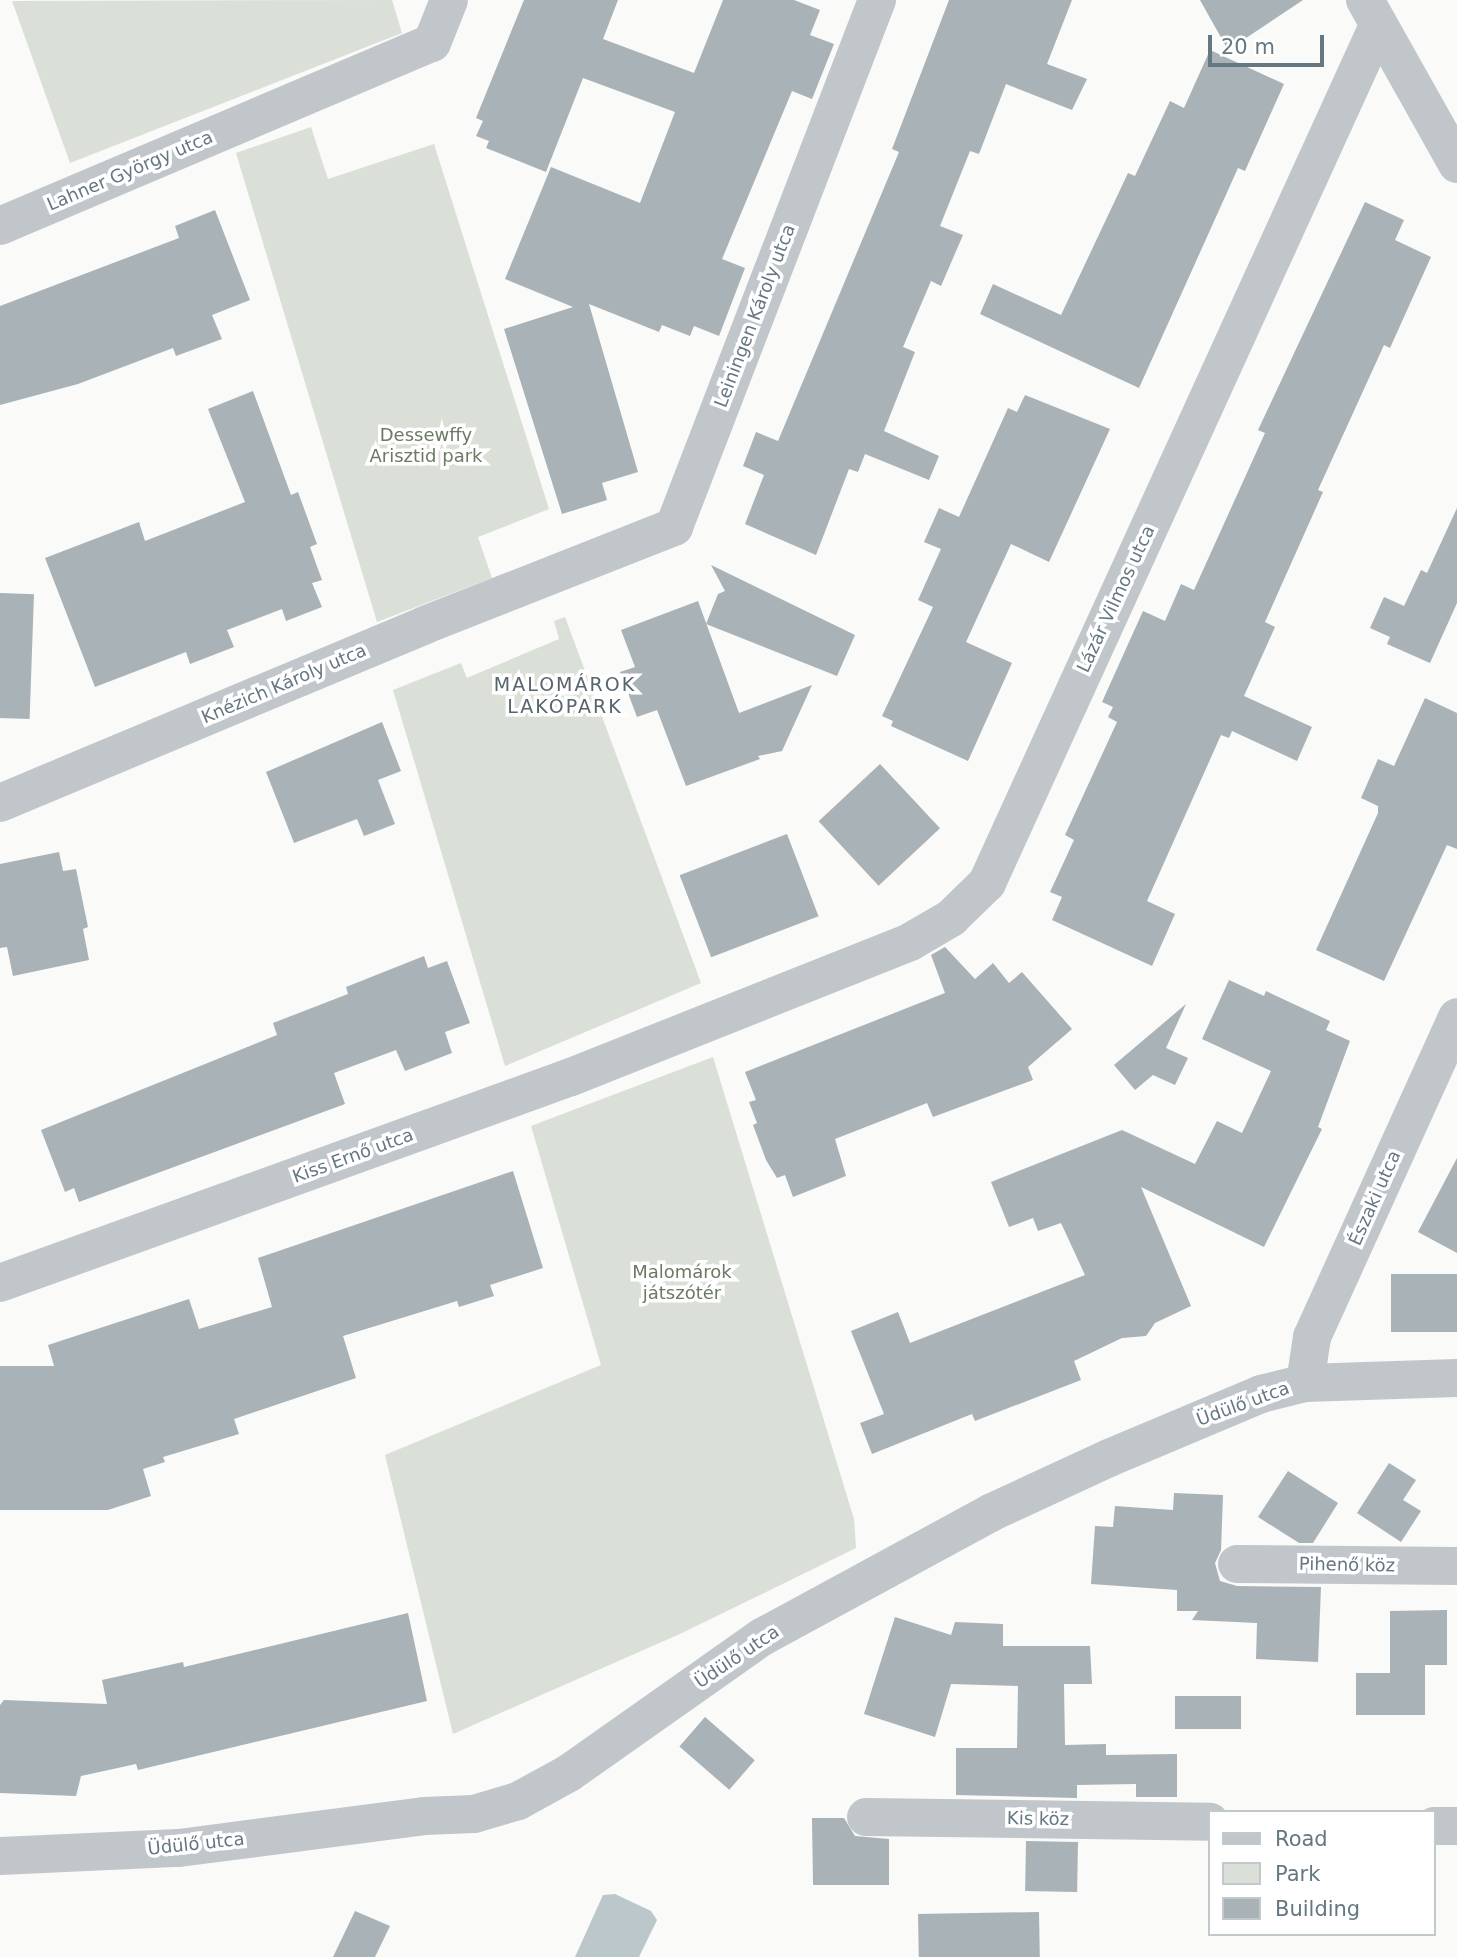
<!DOCTYPE html>
<meta charset="utf-8">
<style>
body{margin:0}
#map{position:relative;width:1457px;height:1957px;overflow:hidden;background:#fafaf8;font-family:"DejaVu Sans",sans-serif}
div>[style]{position:absolute}
.green>*{inset:0;background:#dadfd7}
.water>*{inset:0;background:#bbc7cb}
.building>*{inset:0;background:#a8b2b7;transform-origin:0 0}
.minor>*{height:38px;margin:-19px;padding:0 19px;transform-origin:19px;border-radius:19px;background:#c1c6ca}
span{translate:-50% -50%;white-space:nowrap;text-align:center;line-height:1.15;-webkit-text-stroke:7px #fff;paint-order:stroke}
.street-label{font-size:18px;color:#657882}
.park-label{font-size:18px;color:#6a7a64}
.neighbourhood-label{font-size:19px;color:#57656d;letter-spacing:2px}
.legend{position:absolute;left:1208px;top:1810px;width:228px;height:126px;box-sizing:border-box;background:#fff;border:2px solid #c1c9cd;margin:0;padding:9px 12px;list-style:none;font-size:21px;color:#657882}
.legend li{display:flex;align-items:center;gap:14px;height:35px}
.legend b{width:35px;border:2px solid #c1c9cd}
.scale{position:absolute;left:1208px;top:35px;width:116px;height:32px;box-sizing:border-box;border:4px solid #657882;border-top:0;padding-left:9px;font-size:21px;line-height:24px;white-space:nowrap;color:#657882;-webkit-text-stroke:5px #fff;paint-order:stroke}
</style>
<div id="map">
<div class="green">
<div style="clip-path:polygon(392px 0,402px 33px,70px 163px,12px 1px)"></div>
<div style="clip-path:polygon(311px 127px,328px 179px,434px 144px,549px 509px,478px 537px,492px 578px,377px 622px,236px 153px)"></div>
<div style="clip-path:polygon(565px 617px,701px 983px,505px 1066px,393px 690px,461px 663px,467px 678px,559px 639px,554px 621px)"></div>
<div style="clip-path:polygon(713px 1057px,854px 1519px,856px 1548px,682px 1633px,453px 1734px,385px 1455px,601px 1365px,531px 1126px)"></div>
</div>
<div class="water">
<div style="clip-path:polygon(615px 1894px,651px 1911px,657px 1920px,639px 1957px,575px 1957px,603px 1895px)"></div>
</div>
<div class="building">
<div style="clip-path:polygon(524px 0,618px 0,603px 39px,694px 73px,723px 0,794px 0,820px 10px,810px 35px,834px 44px,812px 99px,792px 91px,722px 259px,745px 268px,719px 336px,694px 326px,690px 336px,662px 325px,659px 332px,589px 304px,638px 472px,602px 483px,607px 500px,562px 514px,504px 329px,573px 307px,505px 279px,551px 167px,640px 203px,675px 112px,583px 78px,546px 172px,486px 148px,489px 141px,476px 136px,483px 121px,476px 118px)"></div>
<div style="clip-path:polygon(949px 0,1072px 0,1047px 64px,1087px 79px,1072px 110px,1006px 84px,979px 154px,970px 151px,940px 226px,963px 235px,941px 286px,931px 281px,903px 347px,915px 352px,884px 431px,939px 456px,929px 480px,865px 454px,858px 472px,849px 469px,816px 555px,745px 524px,764px 475px,743px 466px,756px 432px,778px 441px,899px 152px,892px 149px)"></div>
<div style="clip-path:polygon(1200px 0,1303px 0,1228px 50px)"></div>
<div style="clip-path:polygon(1210px 50px,1284px 84px,1245px 171px,1238px 168px,1139px 388px,980px 314px,993px 284px,1061px 315px,1128px 173px,1135px 176px,1170px 101px,1184px 108px)"></div>
<div style="clip-path:polygon(1365px 202px,1404px 220px,1395px 240px,1431px 257px,1390px 348px,1384px 345px,1318px 490px,1323px 492px,1265px 622px,1275px 627px,1244px 696px,1312px 727px,1297px 761px,1232px 731px,1229px 738px,1221px 735px,1147px 901px,1175px 914px,1152px 966px,1052px 920px,1062px 897px,1050px 892px,1074px 840px,1065px 835px,1117px 722px,1108px 717px,1113px 707px,1102px 702px,1143px 611px,1165px 621px,1181px 584px,1194px 590px,1265px 433px,1258px 430px)"></div>
<div style="clip-path:polygon(215px 210px,250px 300px,212px 315px,222px 339px,176px 356px,173px 348px,78px 384px,0 405px,0 306px,179px 238px,175px 226px)"></div>
<div style="clip-path:polygon(253px 391px,291px 495px,298px 492px,317px 544px,310px 547px,322px 580px,312px 583px,322px 607px,286px 621px,282px 609px,227px 630px,234px 647px,190px 664px,186px 652px,95px 687px,45px 558px,139px 522px,145px 541px,245px 502px,208px 409px)"></div>
<div style="clip-path:polygon(1025px 395px,1110px 429px,1049px 562px,1011px 544px,966px 642px,1012px 663px,968px 761px,891px 726px,893px 721px,882px 716px,933px 607px,918px 600px,941px 549px,924px 542px,939px 508px,959px 517px,1008px 408px,1017px 412px)"></div>
<div style="clip-path:polygon(1457px 508px,1457px 603px,1430px 663px,1387px 644px,1390px 637px,1370px 628px,1384px 597px,1404px 606px,1421px 570px,1427px 573px)"></div>
<div style="clip-path:polygon(711px 565px,855px 635px,837px 676px,706px 624px,718px 594px,725px 591px)"></div>
<div style="left:0;top:593px;width:34px;height:125px;rotate:2deg"></div>
<div style="clip-path:polygon(698px 601px,739px 713px,812px 685px,782px 751px,758px 756px,760px 759px,686px 786px,657px 710px,637px 717px,620px 672px,635px 667px,621px 630px)"></div>
<div style="clip-path:polygon(1425px 698px,1457px 713px,1457px 849px,1447px 845px,1384px 981px,1316px 950px,1378px 813px,1378px 806px,1361px 798px,1378px 759px,1394px 766px)"></div>
<div style="clip-path:polygon(382px 722px,401px 771px,378px 780px,395px 824px,364px 836px,357px 819px,294px 843px,266px 772px)"></div>
<div style="left:880px;top:764px;width:88px;height:84px;rotate:47deg"></div>
<div style="left:787px;top:834px;width:88px;height:115px;rotate:69deg"></div>
<div style="clip-path:polygon(59px 852px,63px 871px,76px 869px,88px 927px,83px 929px,89px 960px,13px 976px,7px 947px,0 948px,0 864px)"></div>
<div style="clip-path:polygon(945px 947px,975px 979px,993px 963px,1009px 983px,1022px 972px,1072px 1029px,1028px 1067px,1033px 1080px,933px 1117px,927px 1103px,835px 1139px,846px 1176px,793px 1197px,785px 1175px,777px 1178px,766px 1160px,753px 1125px,757px 1123px,749px 1102px,756px 1100px,745px 1072px,945px 993px,931px 955px)"></div>
<div style="clip-path:polygon(424px 956px,428px 968px,447px 961px,470px 1023px,445px 1032px,452px 1053px,405px 1071px,396px 1050px,334px 1073px,345px 1104px,79px 1202px,74px 1188px,65px 1192px,41px 1130px,277px 1035px,273px 1023px,348px 994px,346px 987px)"></div>
<div style="clip-path:polygon(1229px 980px,1264px 996px,1266px 991px,1330px 1021px,1326px 1030px,1350px 1041px,1318px 1127px,1322px 1129px,1264px 1247px,1141px 1187px,1191px 1306px,1155px 1323px,1146px 1336px,1122px 1338px,1074px 1361px,1081px 1380px,975px 1421px,972px 1414px,872px 1454px,860px 1423px,884px 1414px,851px 1331px,898px 1312px,910px 1343px,1085px 1275px,1061px 1223px,1038px 1231px,1033px 1218px,1009px 1227px,991px 1182px,1122px 1130px,1195px 1164px,1217px 1121px,1242px 1133px,1271px 1071px,1202px 1039px)"></div>
<div style="clip-path:polygon(1186px 1004px,1166px 1048px,1188px 1058px,1175px 1085px,1153px 1075px,1135px 1090px,1114px 1065px)"></div>
<div style="clip-path:polygon(1457px 1158px,1457px 1253px,1418px 1232px)"></div>
<div style="clip-path:polygon(513px 1171px,543px 1268px,490px 1285px,494px 1296px,459px 1307px,457px 1301px,343px 1336px,356px 1378px,234px 1419px,239px 1434px,163px 1457px,165px 1462px,143px 1469px,151px 1496px,108px 1510px,0 1510px,0 1366px,54px 1366px,48px 1345px,189px 1299px,199px 1329px,272px 1307px,258px 1258px)"></div>
<div style="left:1457px;top:1274px;width:58px;height:66px;rotate:90deg"></div>
<div style="clip-path:polygon(1389px 1463px,1416px 1480px,1403px 1500px,1421px 1511px,1401px 1542px,1357px 1513px)"></div>
<div style="clip-path:polygon(1288px 1471px,1338px 1503px,1313px 1543px,1299px 1543px,1258px 1517px)"></div>
<div style="clip-path:polygon(1174px 1493px,1223px 1495px,1221px 1550px,1215px 1563px,1220px 1581px,1237px 1586px,1321px 1587px,1318px 1662px,1256px 1659px,1257px 1623px,1192px 1620px,1198px 1611px,1177px 1611px,1177px 1590px,1091px 1584px,1095px 1526px,1113px 1527px,1115px 1506px,1173px 1510px)"></div>
<div style="clip-path:polygon(1447px 1610px,1447px 1665px,1425px 1665px,1425px 1715px,1356px 1715px,1356px 1673px,1390px 1673px,1390px 1611px)"></div>
<div style="clip-path:polygon(408px 1613px,427px 1701px,138px 1770px,136px 1764px,81px 1776px,76px 1796px,0 1793px,0 1705px,4px 1700px,107px 1704px,102px 1680px,183px 1662px,184px 1667px)"></div>
<div style="clip-path:polygon(895px 1617px,951px 1635px,955px 1622px,1003px 1624px,1003px 1646px,1090px 1646px,1092px 1684px,1064px 1684px,1065px 1745px,1106px 1744px,1106px 1755px,1177px 1754px,1177px 1797px,1136px 1797px,1136px 1784px,1077px 1785px,1077px 1798px,956px 1795px,956px 1748px,1017px 1748px,1018px 1686px,951px 1684px,935px 1737px,864px 1714px)"></div>
<div style="left:1241px;top:1696px;width:33px;height:66px;rotate:90deg"></div>
<div style="left:705px;top:1717px;width:66px;height:39px;rotate:41deg"></div>
<div style="clip-path:polygon(812px 1818px,844px 1818px,855px 1836px,889px 1839px,889px 1885px,813px 1885px)"></div>
<div style="left:1026px;top:1841px;width:52px;height:50px;rotate:1deg"></div>
<div style="clip-path:polygon(355px 1911px,390px 1926px,375px 1957px,333px 1957px)"></div>
<div style="left:1039px;top:1912px;width:45px;height:121px;rotate:89deg"></div>
</div>
<div class="minor">
<div style="left:1365px;top:0;width:188px;rotate:60.7deg"></div>
<div style="left:0;top:226px;width:469px;rotate:-23deg"></div>
<div style="left:432px;top:43px;width:46px;rotate:-68.4deg"></div>
<div style="left:0;top:803px;width:461px;rotate:-22.7deg"></div>
<div style="left:425px;top:625px;width:268px;rotate:-21.5deg"></div>
<div style="left:674px;top:527px;width:565px;rotate:-68.93deg"></div>
<div style="left:0;top:1283px;width:607px;rotate:-19.84deg"></div>
<div style="left:571px;top:1077px;width:365px;rotate:-21.7deg"></div>
<div style="left:910px;top:942px;width:48px;rotate:-30.3deg"></div>
<div style="left:951px;top:918px;width:50px;rotate:-44.2deg"></div>
<div style="left:987px;top:883px;width:942px;rotate:-65.48deg"></div>
<div style="left:1305px;top:1383px;width:47px;rotate:-81.3deg"></div>
<div style="left:1312px;top:1337px;width:351px;rotate:-65.6deg"></div>
<div style="left:1237px;top:1564px;width:220px;rotate:0.5deg"></div>
<div style="left:866px;top:1817px;width:344px;rotate:0.8deg"></div>
<div style="left:1434px;top:1826px;width:23px"></div>
<div style="left:0;top:1856px;width:179px;rotate:-2.6deg"></div>
<div style="left:179px;top:1848px;width:247px;rotate:-7.4deg"></div>
<div style="left:424px;top:1816px;width:50px;rotate:-2.3deg"></div>
<div style="left:474px;top:1814px;width:46px;rotate:-16.5deg"></div>
<div style="left:518px;top:1801px;width:58px;rotate:-28.8deg"></div>
<div style="left:569px;top:1773px;width:236px;rotate:-35.2deg"></div>
<div style="left:762px;top:1637px;width:260px;rotate:-28.5deg"></div>
<div style="left:990px;top:1513px;width:131px;rotate:-24.8deg"></div>
<div style="left:1109px;top:1458px;width:165px;rotate:-22.8deg"></div>
<div style="left:1261px;top:1394px;width:45px;rotate:-14deg"></div>
<div style="left:1305px;top:1383px;width:152px;rotate:-1.9deg"></div>
</div>
<div class="street-label">
<span style="left:130px;top:171px;rotate:-23deg">Lahner György utca</span>
<span style="left:755px;top:316px;rotate:-69deg">Leiningen Károly utca</span>
<span style="left:1116px;top:599px;rotate:-65deg">Lázár Vilmos utca</span>
<span style="left:284px;top:684px;rotate:-23deg">Knézich Károly utca</span>
<span style="left:353px;top:1156px;rotate:-20deg">Kiss Ernő utca</span>
<span style="left:1375px;top:1198px;rotate:-66deg">Északi utca</span>
<span style="left:1243px;top:1404px;rotate:-20deg">Üdülő utca</span>
<span style="left:1347px;top:1565px;rotate:1deg">Pihenő köz</span>
<span style="left:737px;top:1657px;rotate:-34deg">Üdülő utca</span>
<span style="left:1038px;top:1819px;rotate:1deg">Kis köz</span>
<span style="left:196px;top:1844px;rotate:-6deg">Üdülő utca</span>
</div>
<div class="park-label">
<span style="left:426px;top:446px">Dessewffy<br>Arisztid park</span>
<span style="left:682px;top:1283px">Malomárok<br>játszótér</span>
</div>
<div class="neighbourhood-label">
<span style="left:565px;top:696px">MALOMÁROK<br>LAKÓPARK</span>
</div>
<ul class="legend">
<li><b style="height:9px;background:#c1c6ca"></b>Road</li>
<li><b style="height:19px;background:#dadfd7"></b>Park</li>
<li><b style="height:19px;background:#a8b2b7"></b>Building</li>
</ul>
<div class="scale">20 m</div>
</div>
